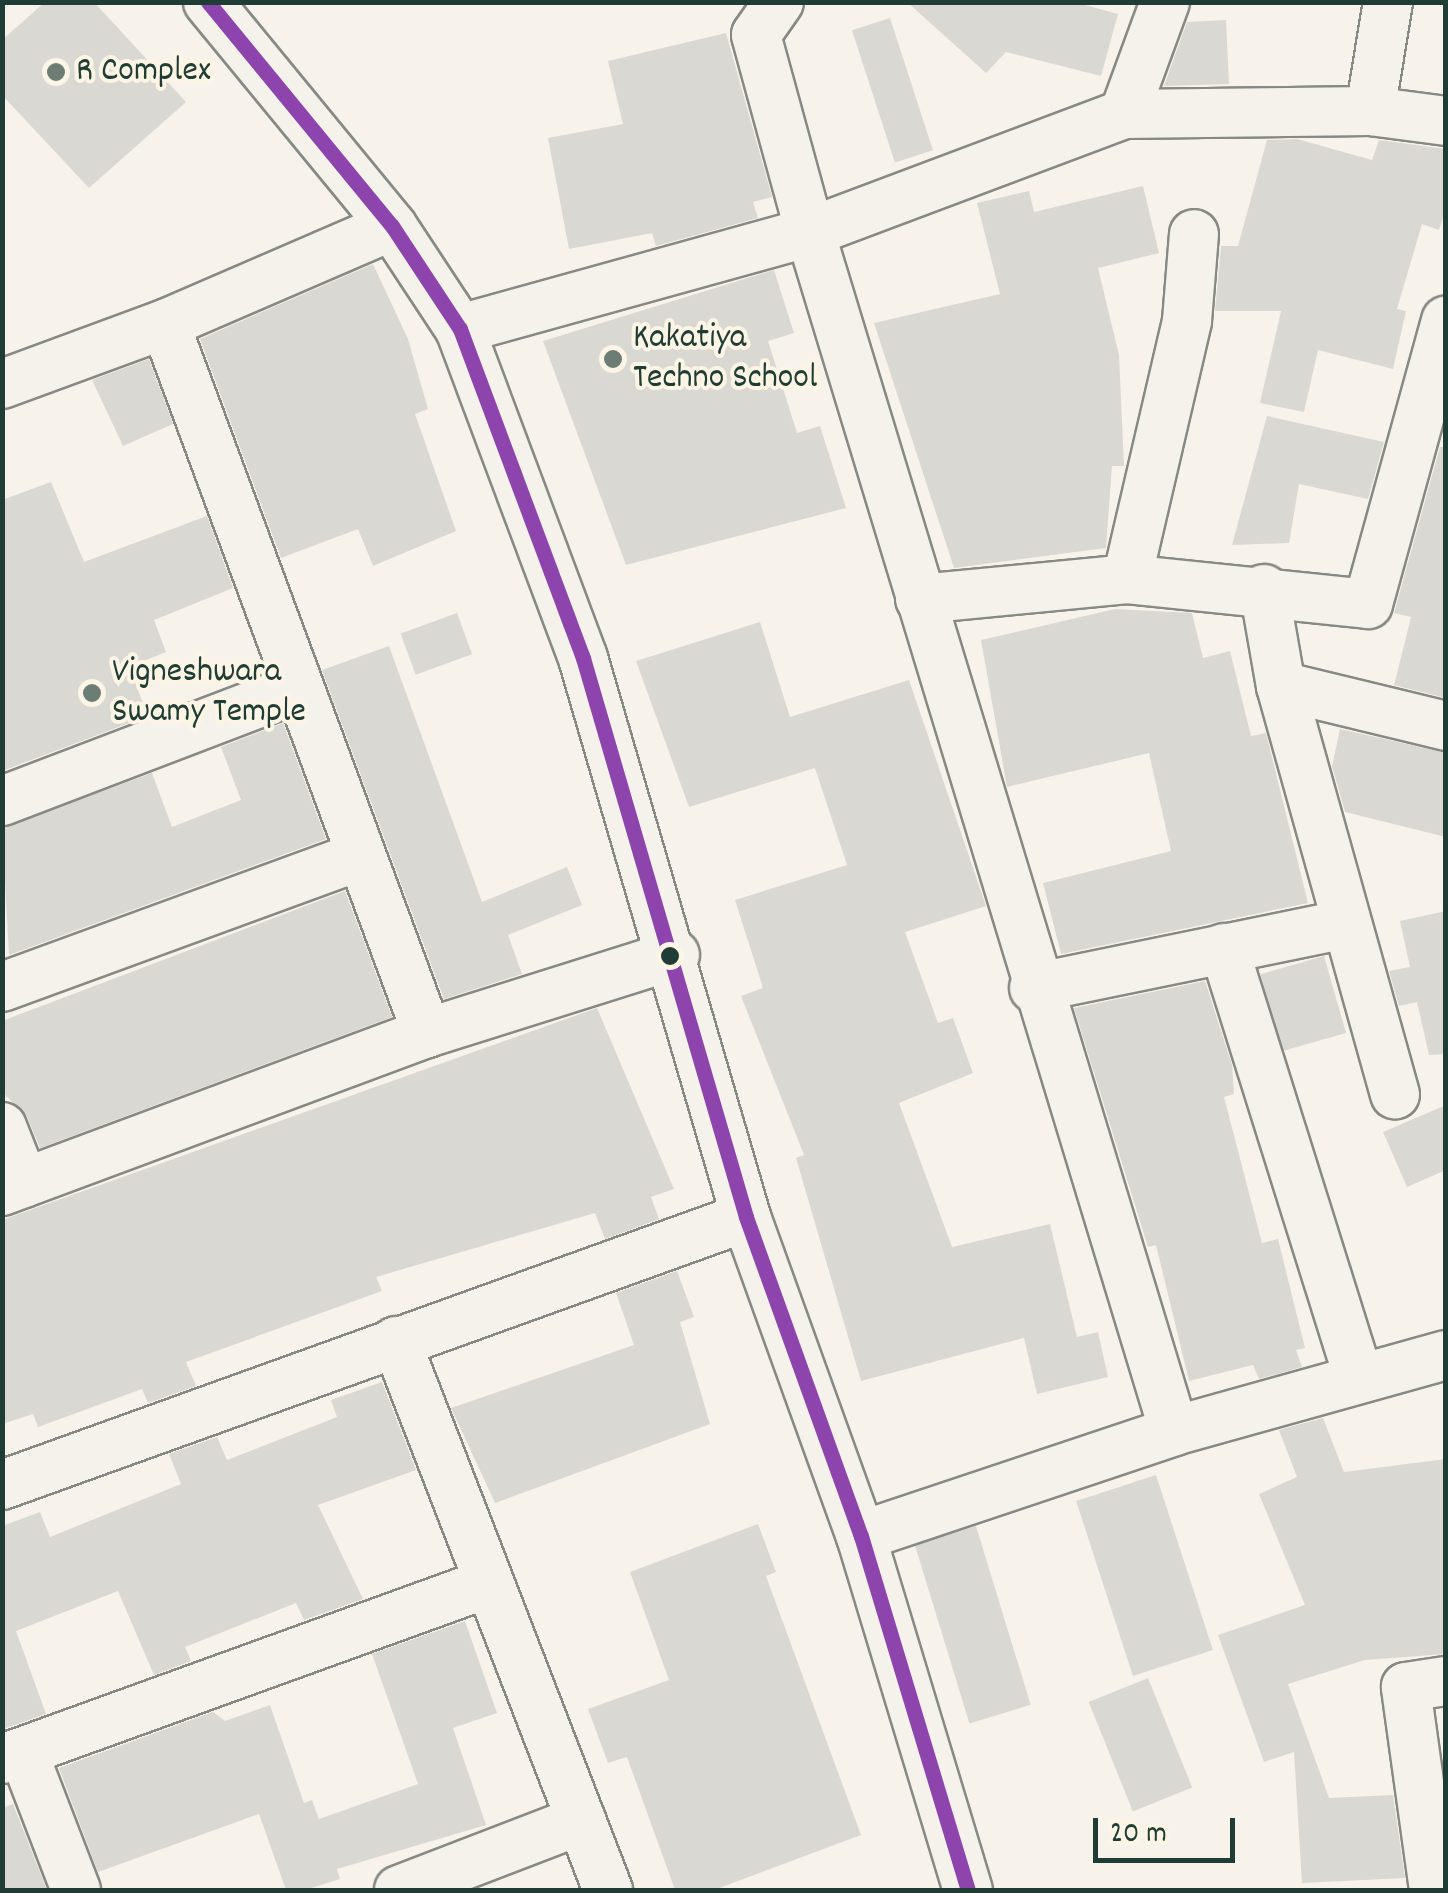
<!DOCTYPE html>
<style>
body{margin:0}
#map{position:relative;width:1448px;height:1893px;overflow:hidden;background:#f7f3ea;font-family:Dekko,sans-serif}
div>[style]{position:absolute}
.building>*{inset:0;background:#dad8d2;transform-origin:0 0}
.roads{filter:drop-shadow(2px 0 #868984) drop-shadow(-2px 0 #868984) drop-shadow(0 2px #868984) drop-shadow(0 -2px #868984)}
.minor>*{height:48px;margin:-24px;padding:0 24px;transform-origin:24px;border-radius:24px;background:#f5f2ec}
.bus-1>*{height:15px;margin:-7.5px;padding:0 7.5px;transform-origin:7.5px;border-radius:7.5px;background:#8e44ad}
.dots>*{width:28px;height:28px;translate:-50% -50%;box-sizing:border-box;border:5px solid #fcf5e5;border-radius:50%}
span{translate:-50% -50%;white-space:nowrap;text-align:center;line-height:1.15;-webkit-text-stroke:8px #fcf5e5;paint-order:stroke}
.poi-label{font-size:35px;color:#1f3d34}
.left{translate:0 -50%;text-align:left}
.frame{position:absolute;inset:0;border:5px solid #1f3d34;pointer-events:none}
.scale{position:absolute;left:1093px;top:1818px;width:142px;height:45px;box-sizing:border-box;border:5px solid #1f3d34;border-top:0;padding-left:12px;font-size:30px;line-height:35px;white-space:nowrap;color:#1f3d34;-webkit-text-stroke:8px #fcf5e5;paint-order:stroke}
</style>
<div id="map">
<div class="building">
<div style="clip-path:polygon(45px 2px,94px 2px,186px 102px,89px 188px,2px 95px,2px 40px)"></div>
<div style="clip-path:polygon(907px 2px,1074px 2px,1118px 14px,1101px 76px,1006px 52px,986px 73px)"></div>
<div style="left:890px;top:18px;width:139px;height:40px;rotate:72deg"></div>
<div style="clip-path:polygon(1226px 20px,1229px 84px,1164px 86px,1187px 22px)"></div>
<div style="clip-path:polygon(726px 33px,772px 197px,753px 202px,758px 218px,656px 246px,652px 233px,569px 249px,548px 138px,623px 124px,608px 61px)"></div>
<div style="clip-path:polygon(1297px 139px,1372px 160px,1379px 140px,1446px 149px,1446px 208px,1439px 230px,1422px 224px,1397px 309px,1406px 311px,1393px 369px,1318px 350px,1304px 412px,1260px 403px,1281px 311px,1215px 311px,1221px 246px,1238px 246px,1267px 140px)"></div>
<div style="clip-path:polygon(1143px 186px,1159px 253px,1098px 268px,1119px 355px,1124px 466px,1112px 466px,1106px 548px,954px 568px,874px 323px,1000px 294px,977px 203px,1029px 191px,1034px 212px)"></div>
<div style="clip-path:polygon(373px 264px,408px 339px,428px 409px,415px 414px,456px 531px,373px 566px,358px 529px,281px 558px,200px 339px)"></div>
<div style="clip-path:polygon(774px 270px,794px 333px,768px 341px,797px 433px,820px 426px,846px 508px,626px 565px,543px 341px)"></div>
<div style="clip-path:polygon(149px 359px,173px 424px,123px 446px,92px 380px)"></div>
<div style="clip-path:polygon(1267px 416px,1384px 442px,1368px 499px,1299px 484px,1289px 543px,1232px 545px)"></div>
<div style="clip-path:polygon(1440px 447px,1446px 447px,1446px 698px,1394px 685px,1411px 617px,1394px 613px)"></div>
<div style="clip-path:polygon(51px 482px,84px 562px,207px 516px,233px 588px,154px 620px,166px 652px,129px 667px,148px 716px,2px 771px,2px 500px)"></div>
<div style="clip-path:polygon(1115px 609px,1192px 613px,1203px 658px,1230px 651px,1251px 736px,1266px 733px,1308px 903px,1061px 954px,1043px 883px,1171px 851px,1149px 753px,1007px 787px,981px 640px)"></div>
<div style="left:457px;top:613px;width:44px;height:60px;rotate:70deg"></div>
<div style="clip-path:polygon(760px 622px,790px 717px,909px 680px,986px 906px,905px 932px,938px 1023px,953px 1018px,973px 1073px,899px 1103px,952px 1247px,1050px 1224px,1077px 1337px,1098px 1332px,1108px 1377px,1037px 1394px,1024px 1338px,861px 1381px,796px 1158px,804px 1155px,741px 996px,763px 988px,735px 900px,847px 865px,815px 768px,689px 807px,636px 661px)"></div>
<div style="clip-path:polygon(389px 646px,482px 902px,567px 867px,582px 905px,508px 935px,522px 974px,444px 999px,322px 670px)"></div>
<div style="clip-path:polygon(283px 723px,326px 839px,9px 955px,2px 828px,152px 773px,172px 827px,241px 800px,221px 747px)"></div>
<div style="clip-path:polygon(1340px 729px,1446px 753px,1446px 837px,1345px 812px,1332px 766px)"></div>
<div style="clip-path:polygon(345px 891px,392px 1017px,40px 1148px,27px 1116px,2px 1092px,2px 1021px)"></div>
<div style="clip-path:polygon(1446px 911px,1446px 1054px,1429px 1055px,1417px 1002px,1399px 1006px,1389px 971px,1410px 967px,1400px 921px)"></div>
<div style="left:1324px;top:956px;width:80px;height:66px;rotate:74deg"></div>
<div style="clip-path:polygon(1205px 981px,1232px 1065px,1234px 1094px,1224px 1097px,1262px 1243px,1278px 1239px,1305px 1348px,1296px 1350px,1302px 1367px,1259px 1379px,1253px 1365px,1189px 1381px,1156px 1245px,1148px 1247px,1074px 1008px)"></div>
<div style="clip-path:polygon(597px 1008px,674px 1189px,651px 1197px,659px 1219px,605px 1239px,595px 1213px,376px 1277px,382px 1291px,186px 1362px,196px 1386px,148px 1403px,142px 1389px,38px 1427px,33px 1414px,2px 1424px,2px 1220px)"></div>
<div style="clip-path:polygon(1446px 1105px,1446px 1170px,1407px 1187px,1383px 1132px)"></div>
<div style="clip-path:polygon(677px 1271px,694px 1317px,680px 1322px,710px 1424px,495px 1503px,451px 1408px,634px 1345px,616px 1293px)"></div>
<div style="clip-path:polygon(382px 1382px,416px 1470px,318px 1505px,363px 1599px,304px 1620px,296px 1603px,185px 1647px,191px 1661px,154px 1675px,118px 1591px,16px 1631px,46px 1714px,3px 1729px,2px 1526px,40px 1512px,50px 1537px,181px 1484px,169px 1454px,217px 1437px,227px 1460px,337px 1417px,331px 1400px)"></div>
<div style="clip-path:polygon(1323px 1418px,1344px 1472px,1446px 1459px,1446px 1654px,1365px 1660px,1288px 1684px,1329px 1798px,1393px 1795px,1405px 1878px,1302px 1883px,1294px 1752px,1264px 1762px,1218px 1635px,1305px 1605px,1259px 1494px,1297px 1477px,1279px 1430px)"></div>
<div style="left:1156px;top:1475px;width:184px;height:84px;rotate:72deg"></div>
<div style="clip-path:polygon(758px 1524px,776px 1572px,766px 1576px,861px 1835px,714px 1890px,675px 1890px,627px 1757px,608px 1763px,588px 1709px,669px 1680px,630px 1572px)"></div>
<div style="left:976px;top:1526px;width:187px;height:64px;rotate:73deg"></div>
<div style="clip-path:polygon(465px 1621px,497px 1713px,453px 1728px,486px 1825px,337px 1869px,340px 1879px,305px 1890px,286px 1890px,259px 1814px,98px 1872px,59px 1768px,213px 1712px,225px 1721px,270px 1705px,304px 1803px,312px 1800px,319px 1819px,418px 1784px,372px 1654px)"></div>
<div style="left:1148px;top:1678px;width:118px;height:64px;rotate:68deg"></div>
<div style="clip-path:polygon(13px 1804px,47px 1890px,2px 1890px,2px 1808px)"></div>
</div>
<div class="roads">
<div class="minor">
<div style="left:208px;top:2px;width:290px;rotate:50.6deg"></div>
<div style="left:392px;top:226px;width:123px;rotate:56.6deg"></div>
<div style="left:460px;top:329px;width:351px;rotate:69.5deg"></div>
<div style="left:583px;top:658px;width:582px;rotate:73.74deg"></div>
<div style="left:746px;top:1217px;width:339px;rotate:70.2deg"></div>
<div style="left:861px;top:1536px;width:370px;rotate:73.2deg"></div>
<div style="left:779px;top:2px;width:40px;rotate:124.9deg"></div>
<div style="left:756px;top:35px;width:204px;rotate:74.7deg"></div>
<div style="left:810px;top:232px;width:1253px;rotate:73.11deg"></div>
<div style="left:1370px;top:111px;width:110px;rotate:-80.6deg"></div>
<div style="left:1124px;top:114px;width:119px;rotate:-69.9deg"></div>
<div style="left:165px;top:324px;width:247px;rotate:-23.4deg"></div>
<div style="left:460px;top:329px;width:363px;rotate:-15.5deg"></div>
<div style="left:810px;top:232px;width:335px;rotate:-20.6deg"></div>
<div style="left:1124px;top:114px;width:246px;rotate:-0.7deg"></div>
<div style="left:1370px;top:111px;width:77px;rotate:7.5deg"></div>
<div style="left:2px;top:384px;width:174px;rotate:-20.2deg"></div>
<div style="left:165px;top:324px;width:756px;rotate:69.72deg"></div>
<div style="left:1127px;top:579px;width:265px;rotate:-76.9deg"></div>
<div style="left:1187px;top:321px;width:87px;rotate:-85.4deg"></div>
<div style="left:1264px;top:589px;width:98px;rotate:80.1deg"></div>
<div style="left:1281px;top:686px;width:424px;rotate:74.4deg"></div>
<div style="left:920px;top:599px;width:208px;rotate:-5.5deg"></div>
<div style="left:1127px;top:579px;width:242px;rotate:5.9deg"></div>
<div style="left:1368px;top:604px;width:294px;rotate:-74.6deg"></div>
<div style="left:1281px;top:686px;width:170px;rotate:13.6deg"></div>
<div style="left:2px;top:801px;width:311px;rotate:-20.9deg"></div>
<div style="left:1224px;top:948px;width:448px;rotate:72.6deg"></div>
<div style="left:2px;top:987px;width:379px;rotate:-20.1deg"></div>
<div style="left:1034px;top:988px;width:318px;rotate:-11.6deg"></div>
<div style="left:2px;top:1127px;width:60px;rotate:68.6deg"></div>
<div style="left:2px;top:1191px;width:453px;rotate:-20.4deg"></div>
<div style="left:427px;top:1033px;width:260px;rotate:-17.5deg"></div>
<div style="left:396px;top:1341px;width:589px;rotate:68.89deg"></div>
<div style="left:2px;top:1485px;width:791px;rotate:-19.81deg"></div>
<div style="left:861px;top:1536px;width:330px;rotate:-18.5deg"></div>
<div style="left:1174px;top:1431px;width:282px;rotate:-15.6deg"></div>
<div style="left:23px;top:1752px;width:148px;rotate:69deg"></div>
<div style="left:2px;top:1759px;width:512px;rotate:-19.89deg"></div>
<div style="left:399px;top:1890px;width:195px;rotate:-21deg"></div>
<div style="left:1434px;top:1890px;width:205px;rotate:-97.9deg"></div>
<div style="left:1406px;top:1687px;width:40px;rotate:-8.5deg"></div>
</div>
</div>
<div class="bus-1">
<div style="left:208px;top:2px;width:290px;rotate:50.6deg"></div>
<div style="left:392px;top:226px;width:123px;rotate:56.6deg"></div>
<div style="left:460px;top:329px;width:351px;rotate:69.5deg"></div>
<div style="left:583px;top:658px;width:582px;rotate:73.74deg"></div>
<div style="left:746px;top:1217px;width:339px;rotate:70.2deg"></div>
<div style="left:861px;top:1536px;width:370px;rotate:73.2deg"></div>
</div>
<div class="dots">
<div style="left:56px;top:72px;background:#6b7d74"></div>
<div style="left:613px;top:359px;background:#6b7d74"></div>
<div style="left:92px;top:693px;background:#6b7d74"></div>
<div style="left:670px;top:956px;background:#1f3d34"></div>
</div>
<div class="poi-label">
<span class="left" style="left:76px;top:72px">R Complex</span>
<span class="left" style="left:633px;top:359px">Kakatiya<br>Techno School</span>
<span class="left" style="left:112px;top:693px">Vigneshwara<br>Swamy Temple</span>
</div>
<div class="frame"></div>
<div class="scale">20 m</div>
</div>
